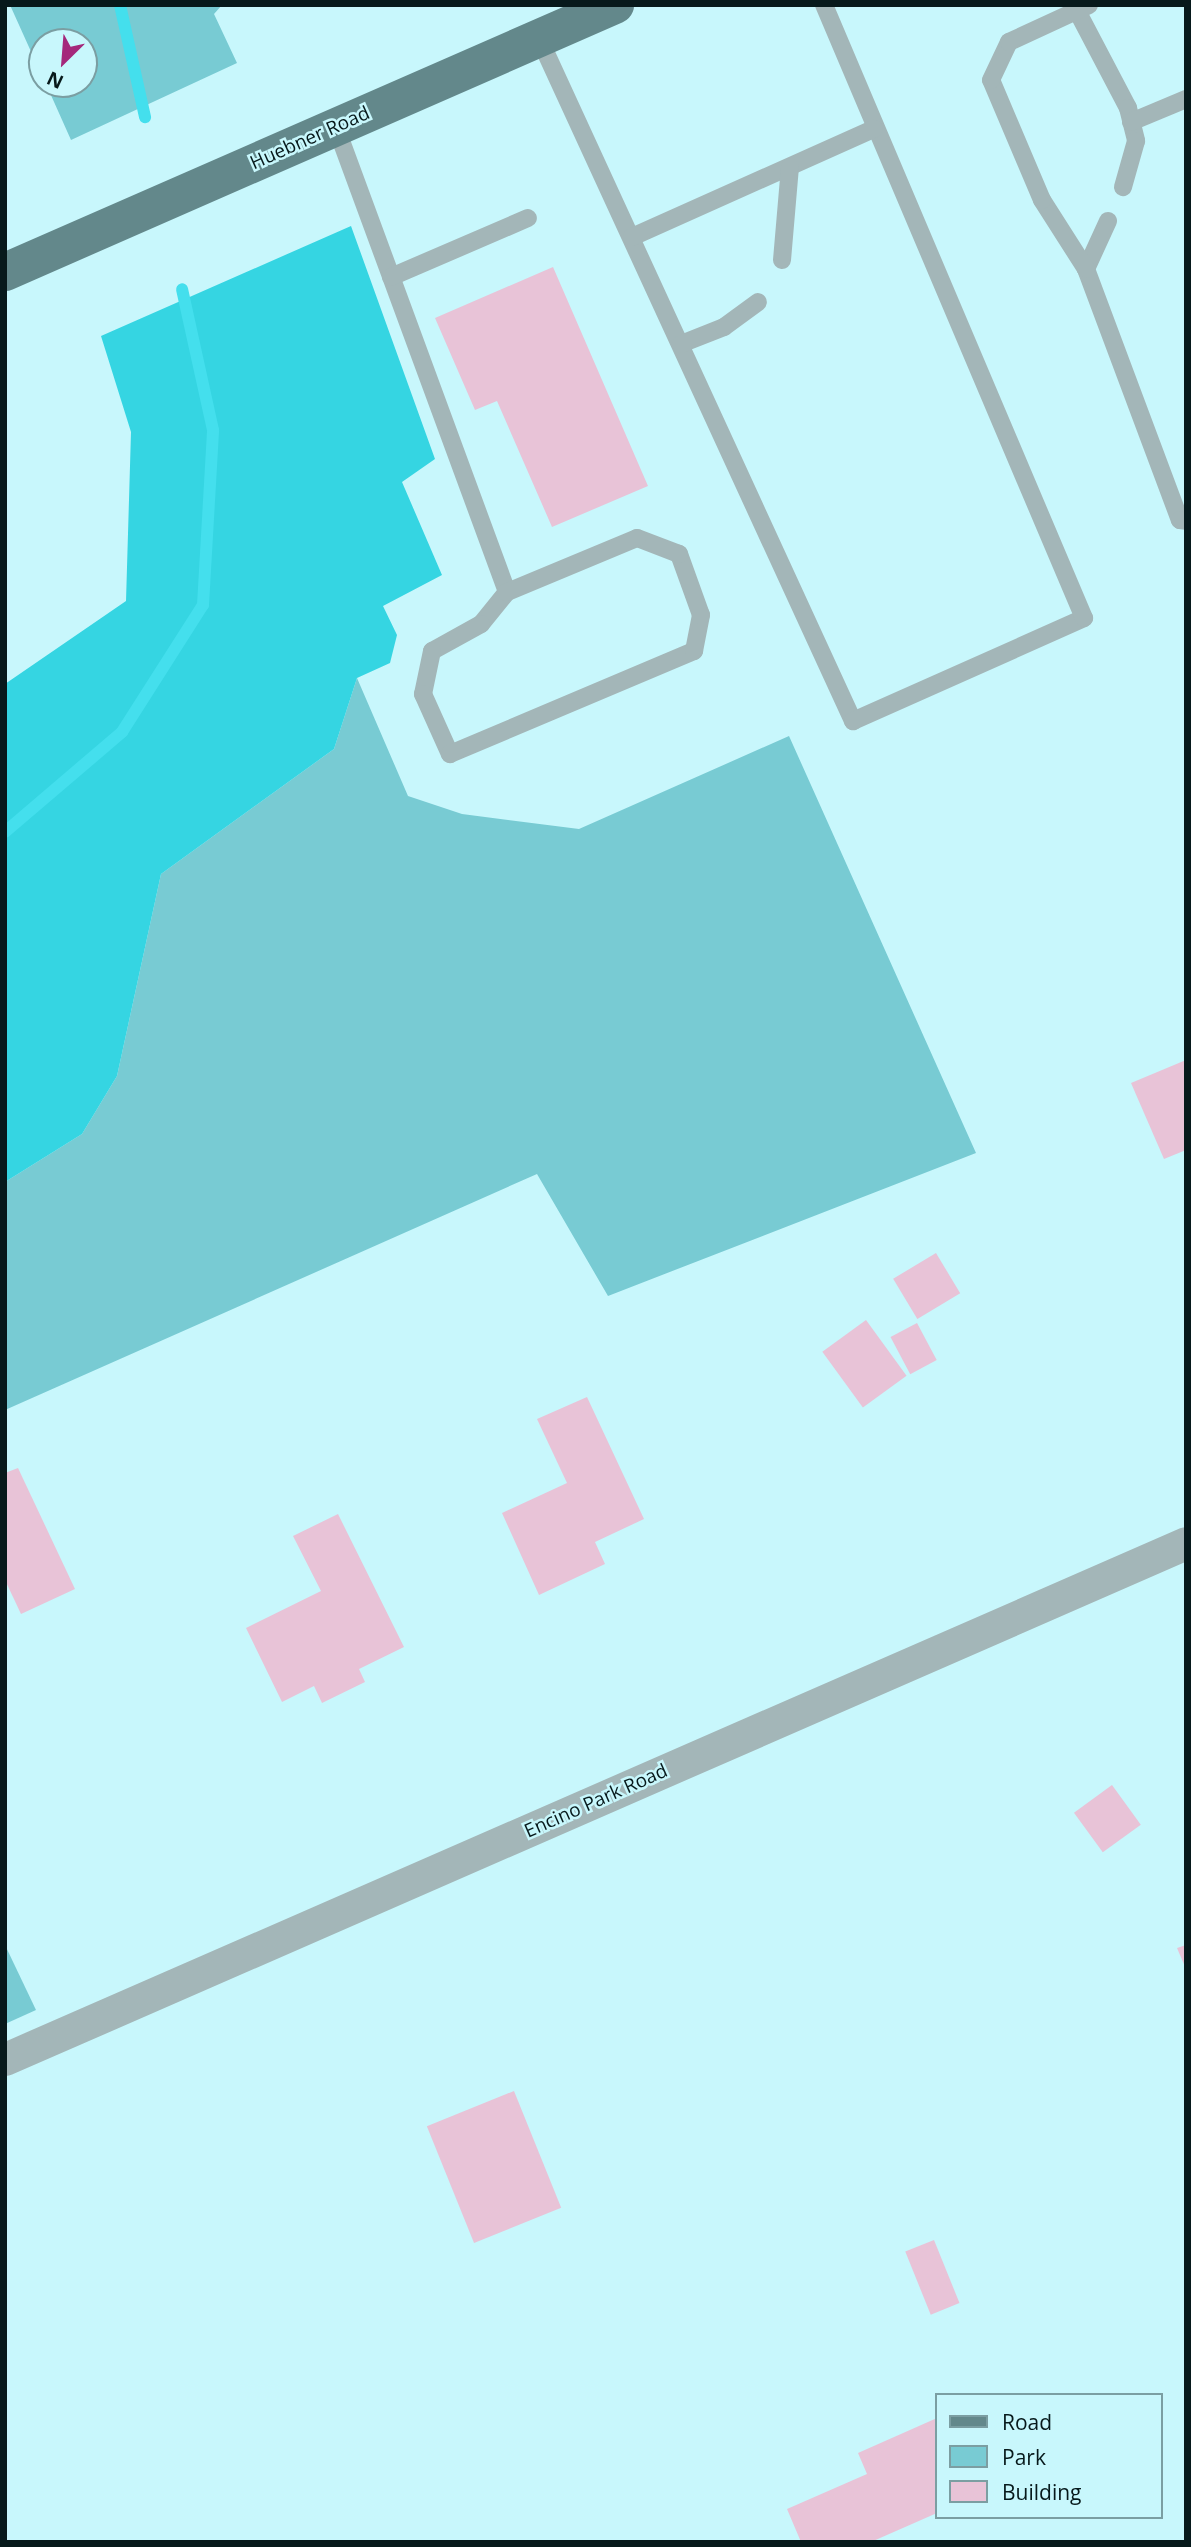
<!DOCTYPE html>
<style>
body{margin:0}
#map{position:relative;width:1191px;height:2547px;overflow:hidden;background:#c8f7fc;font-family:"Open Sans",sans-serif}
div>[style]{position:absolute}
.green>*{inset:0;background:#78cbd3}
.forest>*{inset:0;background:#35d5e2}
.stream>*{height:12px;margin:-6px;padding:0 6px;transform-origin:6px;border-radius:6px;background:#44dfed}
.building>*{inset:0;background:#e8c3d7;transform-origin:0 0}
.service>*{height:18px;margin:-9px;padding:0 9px;transform-origin:9px;border-radius:9px;background:#a3b6b8}
.minor>*{height:33px;margin:-16.5px;padding:0 16.5px;transform-origin:16.5px;border-radius:16.5px;background:#a3b6b8}
.primary>*{height:38px;margin:-19px;padding:0 19px;transform-origin:19px;border-radius:19px;background:#63888b}
span{translate:-50% -50%;white-space:nowrap;text-align:center;line-height:1.15;-webkit-text-stroke:5px #c8f7fc;paint-order:stroke}
.street-label{font-size:19px;color:#07191b}
.frame{position:absolute;inset:0;border:7px solid #07191b;pointer-events:none}
.legend{position:absolute;left:935px;top:2393px;width:228px;height:126px;box-sizing:border-box;background:#c8f7fc;border:2px solid #7b9ea2;margin:0;padding:9px 12px;list-style:none;font-size:21px;color:#07191b}
.legend li{display:flex;align-items:center;gap:14px;height:35px}
.legend b{width:35px;border:2px solid #7b9ea2}
.north{position:absolute;left:28px;top:28px;width:70px;height:70px;box-sizing:border-box;background:#c8f7fc;border:2px solid #7b9ea2;border-radius:50%;rotate:205deg;font-size:19px;font-weight:700;line-height:28px;text-align:center;color:#07191b}
.north::after{content:'';display:block;margin:auto;width:24px;height:32px;background:#a4287b;clip-path:polygon(50% 0,100% 100%,50% 72%,0 100%)}
</style>
<div id="map">
<div class="green">
<div style="clip-path:polygon(10px 5px,222px 5px,214px 14px,237px 63px,71px 140px,46px 84px,84px 84px,84px 42px,42px 42px,42px 76px)"></div>
<div style="clip-path:polygon(357px 678px,408px 796px,462px 814px,579px 829px,789px 736px,976px 1153px,608px 1296px,537px 1174px,5px 1410px,5px 1182px,82px 1134px,117px 1076px,161px 874px,334px 749px)"></div>
<div style="clip-path:polygon(5px 1945px,36px 2010px,5px 2024px)"></div>
</div>
<div class="forest">
<div style="clip-path:polygon(351px 226px,435px 459px,402px 482px,442px 575px,383px 606px,397px 635px,390px 663px,357px 678px,334px 749px,161px 874px,117px 1076px,82px 1134px,5px 1182px,5px 684px,126px 601px,131px 432px,101px 336px)"></div>
</div>
<div class="stream">
<div style="left:120px;top:5px;width:115px;rotate:77.4deg"></div>
<div style="left:5px;top:832px;width:154px;rotate:-40.5deg"></div>
<div style="left:122px;top:732px;width:151px;rotate:-57.5deg"></div>
<div style="left:203px;top:605px;width:175px;rotate:-86.7deg"></div>
<div style="left:213px;top:430px;width:144px;rotate:-102.4deg"></div>
</div>
<div class="building">
<div style="clip-path:polygon(553px 267px,648px 486px,552px 527px,497px 401px,475px 410px,435px 318px)"></div>
<div style="clip-path:polygon(1186px 1060px,1186px 1150px,1164px 1159px,1131px 1083px)"></div>
<div style="left:936px;top:1253px;width:47px;height:50px;rotate:59deg"></div>
<div style="left:866px;top:1320px;width:69px;height:54px;rotate:54deg"></div>
<div style="left:917px;top:1323px;width:42px;height:30px;rotate:62deg"></div>
<div style="clip-path:polygon(587px 1397px,644px 1519px,595px 1542px,605px 1564px,539px 1595px,502px 1513px,567px 1483px,537px 1419px)"></div>
<div style="clip-path:polygon(18px 1468px,75px 1589px,21px 1614px,5px 1580px,5px 1473px)"></div>
<div style="clip-path:polygon(338px 1514px,404px 1647px,359px 1669px,365px 1682px,322px 1703px,314px 1686px,282px 1702px,246px 1628px,321px 1591px,293px 1536px)"></div>
<div style="left:1112px;top:1785px;width:49px;height:47px;rotate:54deg"></div>
<div style="clip-path:polygon(1186px 1945px,1186px 1969px,1177px 1948px)"></div>
<div style="left:514px;top:2091px;width:126px;height:94px;rotate:68deg"></div>
<div style="left:934px;top:2240px;width:68px;height:31px;rotate:68deg"></div>
<div style="clip-path:polygon(937px 2418px,937px 2513px,871px 2542px,801px 2542px,787px 2509px,867px 2474px,858px 2453px)"></div>
</div>
<div class="service">
<div style="left:1074px;top:5px;width:116px;rotate:62.3deg"></div>
<div style="left:1128px;top:108px;width:34px;rotate:76deg"></div>
<div style="left:1136px;top:141px;width:48px;rotate:105.8deg"></div>
<div style="left:539px;top:38px;width:752px;rotate:65.31deg"></div>
<div style="left:853px;top:721px;width:253px;rotate:-24deg"></div>
<div style="left:1084px;top:618px;width:666px;rotate:-112.98deg"></div>
<div style="left:1131px;top:122px;width:60px;rotate:-22.7deg"></div>
<div style="left:336px;top:127px;width:495px;rotate:69.8deg"></div>
<div style="left:507px;top:592px;width:41px;rotate:129.1deg"></div>
<div style="left:481px;top:624px;width:56px;rotate:151.1deg"></div>
<div style="left:432px;top:651px;width:44px;rotate:101.8deg"></div>
<div style="left:423px;top:694px;width:66px;rotate:65.8deg"></div>
<div style="left:450px;top:754px;width:265px;rotate:-22.9deg"></div>
<div style="left:694px;top:651px;width:37px;rotate:-79deg"></div>
<div style="left:701px;top:615px;width:65px;rotate:-109.8deg"></div>
<div style="left:679px;top:554px;width:45px;rotate:-159.1deg"></div>
<div style="left:637px;top:538px;width:141px;rotate:157.4deg"></div>
<div style="left:1108px;top:221px;width:53px;rotate:114.6deg"></div>
<div style="left:1086px;top:269px;width:268px;rotate:69.5deg"></div>
<div style="left:1180px;top:520px;width:6px;rotate:9deg"></div>
<div style="left:632px;top:237px;width:265px;rotate:-24.1deg"></div>
<div style="left:782px;top:260px;width:93px;rotate:-85.1deg"></div>
<div style="left:1086px;top:269px;width:82px;rotate:-122.5deg"></div>
<div style="left:1042px;top:200px;width:130px;rotate:-113deg"></div>
<div style="left:991px;top:80px;width:42px;rotate:-64.7deg"></div>
<div style="left:1009px;top:42px;width:88px;rotate:-24.8deg"></div>
<div style="left:391px;top:277px;width:149px;rotate:-23.3deg"></div>
<div style="left:681px;top:344px;width:46px;rotate:-21.6deg"></div>
<div style="left:724px;top:327px;width:42px;rotate:-36.3deg"></div>
</div>
<div class="minor">
<div style="left:5px;top:2059px;width:1289px;rotate:-23.6deg"></div>
</div>
<div class="primary">
<div style="left:5px;top:272px;width:666px;rotate:-23.64deg"></div>
</div>
<div class="street-label">
<span style="left:310px;top:138px;rotate:-24deg">Huebner Road</span>
<span style="left:596px;top:1801px;rotate:-24deg">Encino Park Road</span>
</div>
<div class="frame"></div>
<ul class="legend">
<li><b style="height:9px;background:#63888b"></b>Road</li>
<li><b style="height:19px;background:#78cbd3"></b>Park</li>
<li><b style="height:19px;background:#e8c3d7"></b>Building</li>
</ul>
<div class="north">N</div>
</div>
